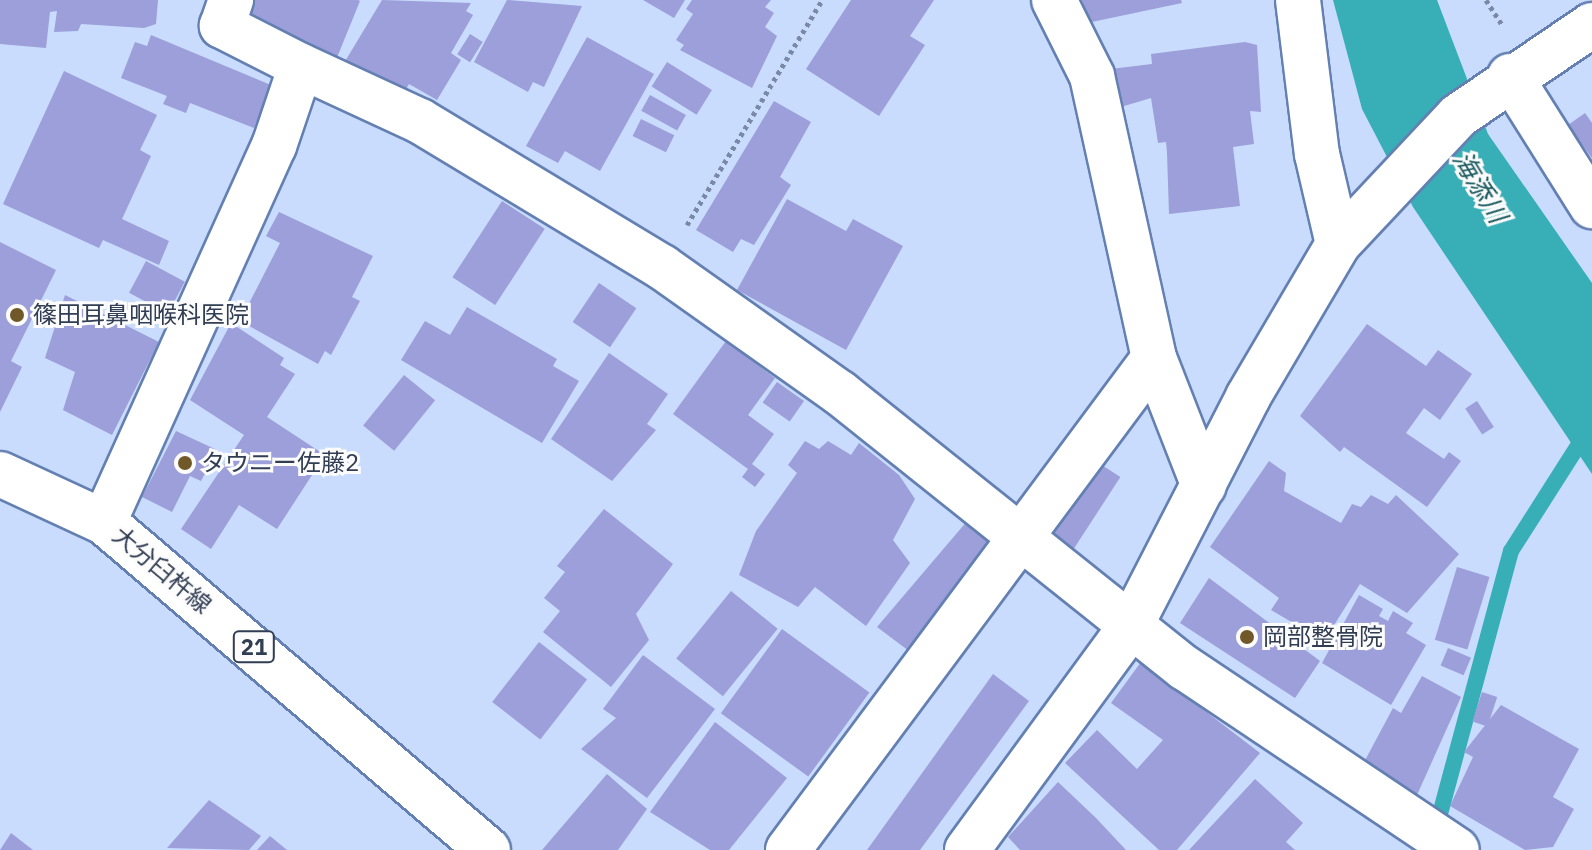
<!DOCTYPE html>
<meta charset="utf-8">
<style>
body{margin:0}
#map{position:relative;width:1592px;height:850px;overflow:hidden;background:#c9dcfd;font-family:"IBM Plex Sans","Noto Sans JP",sans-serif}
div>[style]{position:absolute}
.water>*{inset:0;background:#38aeb6}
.stream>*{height:16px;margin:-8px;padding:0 8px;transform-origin:8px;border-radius:8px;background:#38aeb6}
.building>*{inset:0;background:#9c9fd9;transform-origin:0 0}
.path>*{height:5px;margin-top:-2.5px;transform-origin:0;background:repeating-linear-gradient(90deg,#7a89a5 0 4px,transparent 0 8px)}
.roads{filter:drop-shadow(2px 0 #6480b2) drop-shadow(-2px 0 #6480b2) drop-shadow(0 2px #6480b2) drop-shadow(0 -2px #6480b2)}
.street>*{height:44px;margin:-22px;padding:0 22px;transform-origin:22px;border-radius:22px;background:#fff}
.secondary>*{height:44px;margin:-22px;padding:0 22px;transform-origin:22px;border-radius:22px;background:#fff}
.primary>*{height:44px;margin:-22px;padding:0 22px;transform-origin:22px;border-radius:22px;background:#fff}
.dots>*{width:22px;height:22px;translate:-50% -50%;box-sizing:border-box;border:4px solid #fcfcfc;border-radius:50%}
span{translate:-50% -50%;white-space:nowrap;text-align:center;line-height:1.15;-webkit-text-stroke:6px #fcfcfc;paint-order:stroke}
.shield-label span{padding:2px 6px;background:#fcfcfc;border:2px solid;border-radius:6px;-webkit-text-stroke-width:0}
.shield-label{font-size:22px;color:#313d53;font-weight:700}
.poi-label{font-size:24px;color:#313d53}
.left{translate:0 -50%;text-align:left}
.street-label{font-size:24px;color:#313d53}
.water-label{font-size:26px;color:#18585d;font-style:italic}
</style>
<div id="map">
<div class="water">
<div style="clip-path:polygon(1333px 0,1437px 0,1488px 134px,1592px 283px,1592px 474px,1413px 207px,1362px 109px)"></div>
</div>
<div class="stream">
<div style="left:1440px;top:814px;width:272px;rotate:-74.9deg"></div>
<div style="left:1511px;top:551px;width:151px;rotate:-57.5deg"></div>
</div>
<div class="building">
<div style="clip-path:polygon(0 0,158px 0,156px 24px,144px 28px,81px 24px,78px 31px,54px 32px,57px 11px,50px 12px,46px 48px,0 44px)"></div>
<div style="clip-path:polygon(247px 0,358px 0,360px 1px,336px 60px,269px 33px,272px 26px,242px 14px)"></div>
<div style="clip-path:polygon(382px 0,471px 3px,466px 11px,473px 15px,451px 53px,461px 60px,437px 100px,409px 84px,403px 95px,341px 68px)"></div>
<div style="clip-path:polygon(507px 0,582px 6px,544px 87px,533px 82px,528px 92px,474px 62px)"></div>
<div style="clip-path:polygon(643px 0,685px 0,674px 18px)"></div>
<div style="clip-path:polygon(692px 0,771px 0,765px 7px,774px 13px,765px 27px,777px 36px,752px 88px,680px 50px,684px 45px,676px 40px,693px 14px,686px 9px)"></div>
<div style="clip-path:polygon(851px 0,934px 0,910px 36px,925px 45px,879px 116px,806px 69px)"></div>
<div style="clip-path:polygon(1082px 0,1181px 0,1182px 3px,1087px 23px)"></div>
<div style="left:470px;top:34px;width:15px;height:24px;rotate:32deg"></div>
<div style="clip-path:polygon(151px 35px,271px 85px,254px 128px,190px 103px,186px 113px,163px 104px,167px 96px,121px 78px,135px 42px,147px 46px)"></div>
<div style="clip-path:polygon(587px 37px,654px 74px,600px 171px,565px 151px,558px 163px,526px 146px)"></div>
<div style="clip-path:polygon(1245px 42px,1257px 45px,1261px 112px,1250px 111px,1254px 144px,1233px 147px,1240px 206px,1169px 214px,1167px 153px,1166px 142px,1158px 143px,1151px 98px,1114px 109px,1102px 70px,1152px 64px,1151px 54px)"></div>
<div style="left:667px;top:62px;width:53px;height:29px;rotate:32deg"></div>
<div style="clip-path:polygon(64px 71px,157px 115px,140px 150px,151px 156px,122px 219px,169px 241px,159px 265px,103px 240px,99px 248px,3px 204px)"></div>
<div style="left:650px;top:95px;width:41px;height:18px;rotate:29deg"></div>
<div style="clip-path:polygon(774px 101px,811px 122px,780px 177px,791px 185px,754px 245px,741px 239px,733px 252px,696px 230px)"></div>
<div style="clip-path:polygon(1585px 113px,1592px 123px,1592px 158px,1568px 125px)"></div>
<div style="left:641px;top:119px;width:37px;height:19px;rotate:26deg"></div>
<div style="clip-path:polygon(787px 199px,846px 231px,853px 219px,903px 246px,846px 350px,737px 290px)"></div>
<div style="left:502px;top:201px;width:51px;height:91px;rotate:33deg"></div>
<div style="clip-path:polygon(279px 212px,373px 256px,352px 297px,360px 301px,331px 355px,325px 351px,318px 364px,240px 321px,280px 243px,266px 236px)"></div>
<div style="clip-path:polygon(0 242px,56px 270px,11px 361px,22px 367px,0 412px)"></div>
<div style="left:146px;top:261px;width:44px;height:36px;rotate:28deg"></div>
<div style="left:599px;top:283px;width:45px;height:47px;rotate:34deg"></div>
<div style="clip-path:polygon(65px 295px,159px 342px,112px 435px,63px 410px,75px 372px,45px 358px)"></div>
<div style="clip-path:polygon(467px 307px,557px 359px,553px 366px,579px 381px,542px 443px,401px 360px,425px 321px,450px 335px)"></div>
<div style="clip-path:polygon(231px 323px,284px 358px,280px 365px,295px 374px,267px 417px,325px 455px,277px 529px,239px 505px,211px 549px,181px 529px,244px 435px,190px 400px)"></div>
<div style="clip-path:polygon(1367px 324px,1426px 366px,1438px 350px,1472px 374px,1440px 420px,1424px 408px,1406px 433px,1444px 459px,1449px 452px,1461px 461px,1427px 507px,1344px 447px,1340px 452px,1300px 416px)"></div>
<div style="clip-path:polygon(726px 341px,775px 378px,748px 415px,774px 434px,752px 464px,765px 474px,755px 487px,742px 477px,748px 469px,673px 414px)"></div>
<div style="clip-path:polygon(609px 353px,668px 394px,647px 424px,656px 430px,612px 481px,551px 439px)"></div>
<div style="left:404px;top:375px;width:40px;height:65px;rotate:39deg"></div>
<div style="left:777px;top:382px;width:33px;height:25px;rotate:35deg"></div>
<div style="left:1477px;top:401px;width:31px;height:14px;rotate:57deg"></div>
<div style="clip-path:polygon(176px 431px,217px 450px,201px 481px,190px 476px,172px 512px,142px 497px)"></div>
<div style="clip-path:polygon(805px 441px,819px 449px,828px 441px,851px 455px,859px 443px,899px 475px,915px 499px,893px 540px,910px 563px,866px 626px,815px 587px,798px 607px,739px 575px,756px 531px,797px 473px,788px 465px)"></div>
<div style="left:1091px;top:458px;width:35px;height:93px;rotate:33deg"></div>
<div style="clip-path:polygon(1269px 461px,1286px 473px,1284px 491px,1341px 523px,1352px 504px,1361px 507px,1371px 495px,1388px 504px,1396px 495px,1459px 554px,1407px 613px,1360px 584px,1324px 641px,1271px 610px,1279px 598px,1210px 547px)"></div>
<div style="clip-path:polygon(604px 509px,673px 564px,636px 614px,649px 640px,611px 687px,543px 632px,560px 611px,544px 598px,565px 572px,557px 566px)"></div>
<div style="clip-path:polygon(968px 520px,995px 542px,913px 654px,877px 627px)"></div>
<div style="left:1457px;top:567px;width:34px;height:76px;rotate:17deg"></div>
<div style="clip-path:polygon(1209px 578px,1320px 661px,1295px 698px,1180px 623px)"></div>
<div style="left:731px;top:591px;width:60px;height:87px;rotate:39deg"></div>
<div style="clip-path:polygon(1359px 595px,1383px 609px,1379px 616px,1388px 621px,1393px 611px,1413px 623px,1406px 633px,1426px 645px,1391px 705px,1322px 663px)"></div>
<div style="left:782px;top:629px;width:108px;height:104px;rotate:36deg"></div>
<div style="left:539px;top:642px;width:61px;height:76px;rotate:38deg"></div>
<div style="left:1448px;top:648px;width:25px;height:19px;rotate:23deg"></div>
<div style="clip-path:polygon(643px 655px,715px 709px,647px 798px,581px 749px,616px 718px,603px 709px)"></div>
<div style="clip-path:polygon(1141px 662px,1260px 753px,1177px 850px,1159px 850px,1065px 763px,1097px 730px,1137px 769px,1163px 740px,1111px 703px)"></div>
<div style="clip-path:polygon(993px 674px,1029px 701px,920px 850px,867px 850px)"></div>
<div style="clip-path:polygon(1422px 676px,1461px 697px,1417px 795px,1362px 766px,1393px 708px,1401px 713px)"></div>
<div style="left:1482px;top:692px;width:16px;height:31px;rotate:18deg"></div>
<div style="clip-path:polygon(1501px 705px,1579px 749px,1553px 797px,1574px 809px,1553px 847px,1525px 850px,1450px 806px,1473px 757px,1464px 752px)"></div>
<div style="clip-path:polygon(715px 722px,787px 778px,729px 850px,710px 850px,650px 812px)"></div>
<div style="clip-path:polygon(607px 774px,647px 809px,618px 850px,542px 850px)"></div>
<div style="clip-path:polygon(1255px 779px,1303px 823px,1286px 842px,1295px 850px,1189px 850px)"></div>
<div style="clip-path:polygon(1058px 782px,1096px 818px,1126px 850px,1020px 850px,1008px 837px)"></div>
<div style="clip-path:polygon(209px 800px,261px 836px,249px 850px,167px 848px)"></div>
<div style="clip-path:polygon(11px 833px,33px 850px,0 850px)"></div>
<div style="clip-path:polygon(270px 836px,287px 850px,257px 850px)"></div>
</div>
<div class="path">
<div style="left:1486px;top:0;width:31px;rotate:57deg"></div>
<div style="left:687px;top:225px;width:262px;rotate:-59deg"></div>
</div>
<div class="roads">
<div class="street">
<div style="left:1054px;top:0;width:85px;rotate:63.4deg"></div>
<div style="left:1092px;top:76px;width:289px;rotate:77.6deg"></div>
<div style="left:1154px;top:358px;width:137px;rotate:68.7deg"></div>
<div style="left:1298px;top:0;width:155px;rotate:83deg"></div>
<div style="left:1317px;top:154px;width:92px;rotate:76.9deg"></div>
<div style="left:301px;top:66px;width:131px;rotate:24.8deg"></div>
<div style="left:420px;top:121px;width:283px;rotate:31.1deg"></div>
<div style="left:662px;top:267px;width:218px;rotate:35.3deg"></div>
<div style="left:840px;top:393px;width:441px;rotate:38.6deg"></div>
<div style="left:1185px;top:668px;width:327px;rotate:33.8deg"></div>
<div style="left:1510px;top:76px;width:154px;rotate:57.8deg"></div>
<div style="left:104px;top:522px;width:413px;rotate:-65.7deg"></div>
<div style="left:274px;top:146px;width:84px;rotate:-71.4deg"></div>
<div style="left:301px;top:66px;width:89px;rotate:-153.1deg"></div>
<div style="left:222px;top:26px;width:28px;rotate:-71deg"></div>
<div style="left:788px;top:850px;width:613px;rotate:-53.35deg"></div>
</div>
<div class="secondary">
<div style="left:967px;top:850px;width:276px;rotate:-53.8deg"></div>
<div style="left:1130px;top:627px;width:259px;rotate:-62.8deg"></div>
<div style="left:1248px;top:397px;width:178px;rotate:-59.5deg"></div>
<div style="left:1338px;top:244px;width:175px;rotate:-46.8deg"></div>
<div style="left:1458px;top:116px;width:162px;rotate:-34.2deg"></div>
</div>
<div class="primary">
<div style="left:0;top:474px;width:115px;rotate:24.8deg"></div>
<div style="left:104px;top:522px;width:505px;rotate:40.5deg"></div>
</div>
</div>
<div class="dots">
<div style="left:17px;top:315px;background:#715829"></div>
<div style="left:185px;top:463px;background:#715829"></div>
<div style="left:1247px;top:637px;background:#715829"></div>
</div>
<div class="shield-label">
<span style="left:254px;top:647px">21</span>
</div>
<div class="poi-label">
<span class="left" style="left:33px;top:315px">篠田耳鼻咽喉科医院</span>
<span class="left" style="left:201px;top:463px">タウニー佐藤2</span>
<span class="left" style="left:1263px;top:637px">岡部整骨院</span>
</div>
<div class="street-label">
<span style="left:162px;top:570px;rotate:40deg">大分臼杵線</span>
</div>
<div class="water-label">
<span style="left:1480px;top:187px;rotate:59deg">海添川</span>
</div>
</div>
